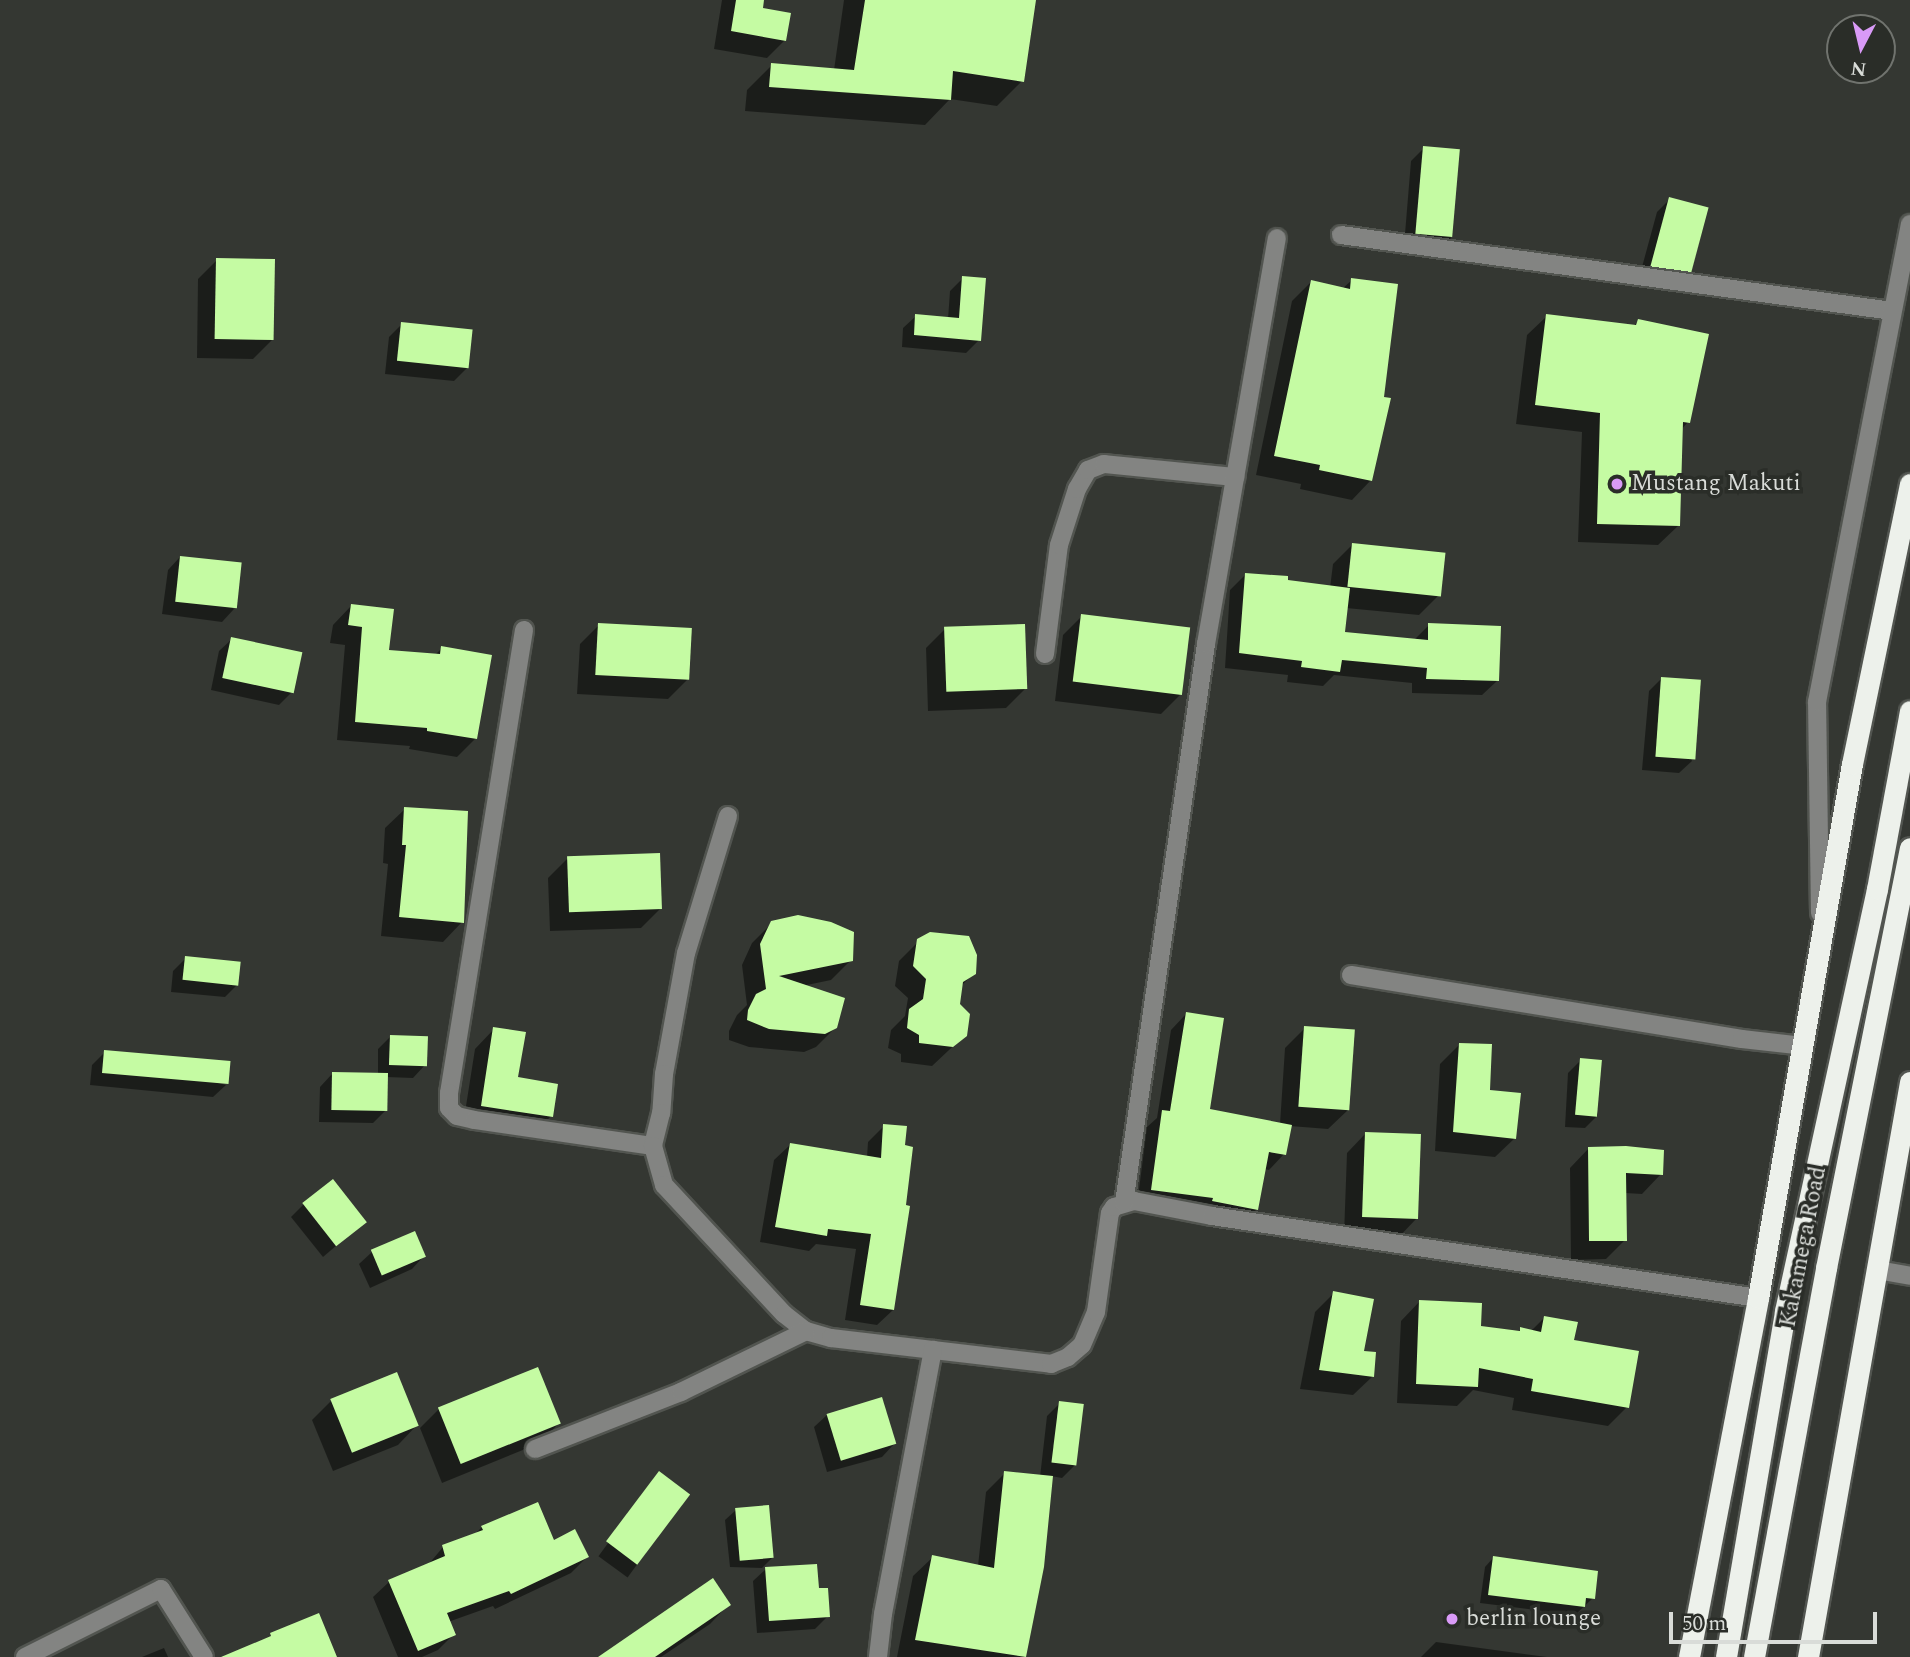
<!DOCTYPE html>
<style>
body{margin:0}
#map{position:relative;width:1910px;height:1657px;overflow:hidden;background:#343732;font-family:Spectral,serif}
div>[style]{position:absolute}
.shadow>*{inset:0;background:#0007;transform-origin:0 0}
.building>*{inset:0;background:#c5fba3;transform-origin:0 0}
.roads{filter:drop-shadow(2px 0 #525550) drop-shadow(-2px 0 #525550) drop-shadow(0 2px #525550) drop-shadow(0 -2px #525550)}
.minor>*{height:18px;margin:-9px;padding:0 9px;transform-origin:9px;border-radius:9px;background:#838482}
.highway>*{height:21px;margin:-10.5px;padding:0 10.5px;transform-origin:10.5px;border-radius:10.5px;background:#edf1eb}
.dots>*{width:19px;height:19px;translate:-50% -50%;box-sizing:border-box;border:4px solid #2a2d28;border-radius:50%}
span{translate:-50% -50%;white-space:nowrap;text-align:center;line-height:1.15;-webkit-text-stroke:7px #2a2d28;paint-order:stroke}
.poi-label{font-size:23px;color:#d9dcd8}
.left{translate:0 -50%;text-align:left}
.street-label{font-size:23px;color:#d9dcd8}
.north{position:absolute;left:1826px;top:14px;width:70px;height:70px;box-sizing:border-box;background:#2a2d28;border:2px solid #70736e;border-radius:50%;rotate:187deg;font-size:19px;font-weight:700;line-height:28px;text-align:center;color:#d9dcd8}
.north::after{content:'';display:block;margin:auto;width:24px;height:32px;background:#d99af7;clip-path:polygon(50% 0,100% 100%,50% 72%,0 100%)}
.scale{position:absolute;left:1669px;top:1612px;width:208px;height:32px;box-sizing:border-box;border:4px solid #d9dcd8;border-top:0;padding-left:9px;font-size:21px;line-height:24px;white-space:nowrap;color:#d9dcd8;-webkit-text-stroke:5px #2a2d28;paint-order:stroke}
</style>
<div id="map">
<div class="shadow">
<div style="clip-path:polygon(722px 0,762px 0,761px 10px,785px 40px,767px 58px,714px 49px)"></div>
<div style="clip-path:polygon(844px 0,1034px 0,1022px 81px,997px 106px,950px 99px,925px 125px,745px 111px,747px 90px,772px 65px,834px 70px)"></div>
<div style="clip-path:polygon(1424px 148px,1451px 238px,1438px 251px,1404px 246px,1411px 161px)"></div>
<div style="clip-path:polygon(1670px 199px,1690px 271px,1677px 284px,1639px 278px,1657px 212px)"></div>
<div style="clip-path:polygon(217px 260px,272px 340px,253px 359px,197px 358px,198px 279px)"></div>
<div style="clip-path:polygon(963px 278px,979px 340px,966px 353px,902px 347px,903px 328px,916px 316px,948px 319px,950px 291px)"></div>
<div style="clip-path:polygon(1352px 280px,1371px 480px,1352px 500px,1300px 489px,1301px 484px,1256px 475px,1292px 301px,1311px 282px,1342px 289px)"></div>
<div style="clip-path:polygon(1547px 316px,1633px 327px,1638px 321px,1688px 422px,1681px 430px,1678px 526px,1658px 545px,1578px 542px,1582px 432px,1516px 424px,1527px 335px)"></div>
<div style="clip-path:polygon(402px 324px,467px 368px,454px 381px,385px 374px,389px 337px)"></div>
<div style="clip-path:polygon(1352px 545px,1438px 596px,1419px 615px,1346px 608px,1343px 633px,1414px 640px,1429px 625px,1497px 681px,1482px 695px,1412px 693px,1412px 683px,1334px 675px,1323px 686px,1287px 682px,1288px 675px,1225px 668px,1230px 590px,1245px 575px,1330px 588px,1333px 564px)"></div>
<div style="clip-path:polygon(180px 557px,234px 609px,222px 622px,162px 614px,168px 570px)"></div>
<div style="clip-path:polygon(351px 606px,387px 651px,435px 655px,442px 648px,476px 738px,457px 757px,409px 749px,410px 746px,337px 740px,345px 645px,330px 643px,333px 625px)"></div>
<div style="clip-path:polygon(1082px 616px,1180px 695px,1161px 714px,1055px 701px,1063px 635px)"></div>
<div style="clip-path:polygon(599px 625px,687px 680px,668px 699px,577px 694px,580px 644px)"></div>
<div style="clip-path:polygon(945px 629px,1025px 689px,1006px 708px,928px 711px,926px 648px)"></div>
<div style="clip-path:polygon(232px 639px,292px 692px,279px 705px,211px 690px,219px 651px)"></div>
<div style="clip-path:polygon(1662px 678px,1692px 761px,1679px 773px,1642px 770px,1649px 691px)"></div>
<div style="clip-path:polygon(405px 809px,462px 922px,443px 942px,381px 936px,388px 864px,383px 863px,385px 828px)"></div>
<div style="clip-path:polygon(568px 858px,661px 908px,641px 928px,550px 931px,548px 878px)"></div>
<div style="clip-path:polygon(772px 923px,851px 960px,831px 980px,802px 986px,836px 1027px,816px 1047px,804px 1052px,749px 1047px,729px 1040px,729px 1031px,737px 1015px,747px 1005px,742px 965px,752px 943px)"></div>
<div style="clip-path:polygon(919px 941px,974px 973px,961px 986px,958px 1005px,965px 1035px,932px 1066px,901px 1062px,901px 1054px,888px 1048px,891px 1030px,905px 1016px,908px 998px,895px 986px,899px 961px)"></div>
<div style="clip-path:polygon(186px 958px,237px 985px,225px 997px,171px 992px,173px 971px)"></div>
<div style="clip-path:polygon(1186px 1014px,1208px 1111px,1280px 1124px,1285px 1048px,1305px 1028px,1348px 1110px,1328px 1129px,1290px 1126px,1284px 1154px,1269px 1170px,1264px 1169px,1256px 1210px,1241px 1225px,1137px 1205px,1147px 1127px,1157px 1118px,1171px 1030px)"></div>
<div style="clip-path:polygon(494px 1029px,516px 1079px,551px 1116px,532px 1136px,463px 1125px,475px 1049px)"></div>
<div style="clip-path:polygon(391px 1036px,425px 1065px,413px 1078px,386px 1077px,386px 1110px,373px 1123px,319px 1122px,320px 1087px,332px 1074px,378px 1074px,378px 1049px)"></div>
<div style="clip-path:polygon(1460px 1044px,1515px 1138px,1495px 1157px,1435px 1151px,1440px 1064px)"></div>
<div style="clip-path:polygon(105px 1052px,226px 1085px,213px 1097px,90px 1085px,92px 1065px)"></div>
<div style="clip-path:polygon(1581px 1060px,1598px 1115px,1585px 1128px,1565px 1127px,1568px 1073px)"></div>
<div style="clip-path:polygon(884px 1126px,893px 1310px,877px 1325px,845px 1320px,856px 1249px,816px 1244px,809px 1251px,760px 1242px,774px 1160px,790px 1145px,867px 1157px,868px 1142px)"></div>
<div style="clip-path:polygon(1366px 1133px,1417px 1218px,1398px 1238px,1344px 1235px,1347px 1153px)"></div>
<div style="clip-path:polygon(1589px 1148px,1661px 1174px,1642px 1194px,1625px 1193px,1625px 1240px,1606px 1259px,1571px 1260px,1570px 1168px)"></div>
<div style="clip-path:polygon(304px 1204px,364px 1222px,323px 1257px,291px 1217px)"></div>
<div style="clip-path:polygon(414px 1233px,424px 1256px,412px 1269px,370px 1288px,359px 1264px,372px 1252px)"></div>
<div style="clip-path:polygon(1334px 1293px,1373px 1376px,1353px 1395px,1300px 1389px,1315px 1312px)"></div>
<div style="clip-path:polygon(1420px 1301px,1479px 1328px,1531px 1331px,1544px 1318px,1572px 1341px,1627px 1407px,1608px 1426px,1512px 1410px,1514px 1398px,1473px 1390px,1457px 1406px,1397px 1403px,1401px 1321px)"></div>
<div style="clip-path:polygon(331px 1401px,417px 1425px,398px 1445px,333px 1471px,312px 1420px)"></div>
<div style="clip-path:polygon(1060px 1403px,1075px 1465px,1062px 1478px,1051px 1476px,1042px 1567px,1024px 1657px,897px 1657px,913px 1576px,933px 1557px,978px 1566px,986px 1492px,1005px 1473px,1040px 1477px,1047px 1416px)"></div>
<div style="clip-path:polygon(439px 1409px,559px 1423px,540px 1443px,442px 1483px,420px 1428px)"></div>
<div style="clip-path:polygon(827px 1415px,894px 1444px,882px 1457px,827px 1472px,814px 1427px)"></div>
<div style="left:659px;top:1473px;width:36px;height:103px;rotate:36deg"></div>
<div style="clip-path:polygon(736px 1510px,773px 1557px,762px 1568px,730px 1567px,725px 1520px)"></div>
<div style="clip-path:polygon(482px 1527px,553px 1542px,587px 1557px,571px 1573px,495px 1609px,493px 1606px,448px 1622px,454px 1634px,438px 1650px,422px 1657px,398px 1657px,373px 1597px,389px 1582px,428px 1565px,443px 1547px,474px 1535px)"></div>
<div style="clip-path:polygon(1493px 1558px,1593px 1598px,1575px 1615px,1480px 1603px,1485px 1567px)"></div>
<div style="clip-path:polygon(766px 1569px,817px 1590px,828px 1616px,815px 1629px,757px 1633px,753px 1581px)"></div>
<div style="clip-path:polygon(729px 1604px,710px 1624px,661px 1657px,605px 1657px)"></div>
<div style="clip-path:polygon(1436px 1642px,1547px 1657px,1421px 1657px)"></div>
<div style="clip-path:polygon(164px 1648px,168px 1657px,142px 1657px)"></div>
</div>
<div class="building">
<div style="clip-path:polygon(736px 0,764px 0,763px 8px,791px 13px,786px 41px,731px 31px)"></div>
<div style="clip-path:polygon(865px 0,1036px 0,1024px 82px,953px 71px,951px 100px,769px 87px,771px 63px,854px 70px)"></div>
<div style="left:1423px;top:146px;width:37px;height:88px;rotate:5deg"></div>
<div style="left:1669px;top:197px;width:41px;height:72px;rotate:15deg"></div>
<div style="left:216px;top:258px;width:59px;height:81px;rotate:1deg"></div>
<div style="clip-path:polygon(962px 276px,986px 278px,981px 341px,914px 335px,915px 314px,959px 318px)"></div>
<div style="clip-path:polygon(1351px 278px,1398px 284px,1384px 397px,1391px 398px,1372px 481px,1319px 470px,1320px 465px,1274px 456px,1311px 280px,1350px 289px)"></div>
<div style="clip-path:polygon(1546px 314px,1636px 325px,1638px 319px,1709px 334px,1690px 423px,1683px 422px,1680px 526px,1597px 524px,1600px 413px,1535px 405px)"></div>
<div style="left:401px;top:322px;width:72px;height:39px;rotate:6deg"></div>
<div style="left:1352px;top:543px;width:94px;height:44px;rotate:6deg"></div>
<div style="left:180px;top:556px;width:62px;height:46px;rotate:6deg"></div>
<div style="clip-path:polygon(1245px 573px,1288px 576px,1288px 580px,1350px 588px,1345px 632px,1428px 640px,1428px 623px,1501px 626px,1499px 681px,1426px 679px,1427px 668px,1342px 660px,1340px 672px,1301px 667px,1302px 661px,1239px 653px)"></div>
<div style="clip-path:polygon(351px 604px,394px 609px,389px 650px,440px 654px,441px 646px,492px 655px,477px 739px,427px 731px,427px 728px,355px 722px,362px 627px,348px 625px)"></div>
<div style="left:1081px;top:614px;width:110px;height:68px;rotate:7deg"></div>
<div style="left:598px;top:623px;width:94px;height:52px;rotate:3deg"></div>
<div style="left:1025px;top:624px;width:65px;height:81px;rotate:88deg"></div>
<div style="left:231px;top:637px;width:73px;height:42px;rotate:12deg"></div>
<div style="left:1661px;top:677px;width:40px;height:80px;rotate:4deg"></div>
<div style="clip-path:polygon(404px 807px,468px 811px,464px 923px,399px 917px,406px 845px,402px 845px)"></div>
<div style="left:660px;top:853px;width:56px;height:93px;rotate:88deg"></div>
<div style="clip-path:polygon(798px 915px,831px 922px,854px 932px,853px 961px,779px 976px,845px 998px,837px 1028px,825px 1034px,769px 1029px,747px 1020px,748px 1010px,756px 994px,766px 989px,760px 944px,771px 921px)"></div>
<div style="clip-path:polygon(930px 932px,969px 936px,977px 955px,976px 974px,963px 982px,960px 1004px,970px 1014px,967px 1036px,953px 1047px,919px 1043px,919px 1035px,907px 1028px,909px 1009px,923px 999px,926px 979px,913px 966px,917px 939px)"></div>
<div style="left:185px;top:956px;width:56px;height:24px;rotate:6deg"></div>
<div style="clip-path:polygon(1186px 1012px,1224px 1018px,1210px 1109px,1292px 1125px,1286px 1155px,1269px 1152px,1258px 1210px,1212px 1201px,1213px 1198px,1151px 1190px,1162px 1110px,1170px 1111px)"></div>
<div style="left:1304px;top:1026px;width:51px;height:81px;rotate:4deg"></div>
<div style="clip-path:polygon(493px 1027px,526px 1032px,518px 1077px,558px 1084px,553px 1117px,481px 1106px)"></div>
<div style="left:390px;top:1035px;width:38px;height:30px;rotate:2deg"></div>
<div style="clip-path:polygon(1459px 1043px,1492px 1044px,1490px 1090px,1521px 1093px,1516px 1139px,1453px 1132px)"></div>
<div style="left:104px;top:1050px;width:127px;height:23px;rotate:5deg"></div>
<div style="left:1580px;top:1058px;width:22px;height:57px;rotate:5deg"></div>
<div style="left:332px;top:1072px;width:56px;height:38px;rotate:1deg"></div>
<div style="clip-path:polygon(883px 1124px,907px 1126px,905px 1145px,913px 1147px,906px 1205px,910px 1206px,894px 1310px,860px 1305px,871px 1234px,828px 1229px,827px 1236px,775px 1227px,790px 1143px,881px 1158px)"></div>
<div style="left:1365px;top:1132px;width:56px;height:85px;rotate:2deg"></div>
<div style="clip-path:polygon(1626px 1146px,1664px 1150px,1663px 1175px,1626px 1173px,1627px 1241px,1589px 1241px,1588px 1147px)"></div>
<div style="left:333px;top:1179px;width:55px;height:39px;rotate:52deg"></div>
<div style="left:415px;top:1231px;width:28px;height:48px;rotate:67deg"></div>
<div style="clip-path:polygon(1333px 1291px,1374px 1299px,1364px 1351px,1376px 1352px,1374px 1377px,1319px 1370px)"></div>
<div style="clip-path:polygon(1419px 1300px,1482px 1303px,1481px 1326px,1520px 1331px,1520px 1327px,1541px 1332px,1544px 1316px,1578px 1322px,1574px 1340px,1639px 1351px,1629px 1408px,1531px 1391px,1533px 1379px,1479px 1368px,1478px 1387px,1416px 1384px)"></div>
<div style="left:538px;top:1367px;width:61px;height:108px;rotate:68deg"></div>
<div style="left:397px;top:1372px;width:58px;height:72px;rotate:68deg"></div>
<div style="left:882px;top:1397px;width:49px;height:58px;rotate:73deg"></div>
<div style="left:1059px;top:1401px;width:25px;height:62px;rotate:7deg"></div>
<div style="left:659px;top:1471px;width:39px;height:88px;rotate:37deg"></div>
<div style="clip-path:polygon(1004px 1471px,1053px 1476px,1044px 1567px,1026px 1657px,915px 1640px,932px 1555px,994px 1568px)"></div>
<div style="clip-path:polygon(538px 1502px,554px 1540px,575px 1529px,589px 1557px,511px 1594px,509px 1591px,447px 1613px,456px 1635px,418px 1651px,388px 1580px,445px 1556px,442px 1545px,483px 1530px,481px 1526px)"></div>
<div style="left:769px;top:1505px;width:53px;height:34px;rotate:85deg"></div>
<div style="clip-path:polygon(1493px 1556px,1598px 1571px,1595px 1599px,1586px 1598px,1585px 1607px,1488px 1595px)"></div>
<div style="clip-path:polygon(817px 1564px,819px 1588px,828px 1588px,830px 1617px,769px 1621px,765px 1567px)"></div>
<div style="clip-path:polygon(713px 1578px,731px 1605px,655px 1657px,598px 1657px)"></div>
<div style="clip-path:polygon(319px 1613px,337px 1657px,221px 1657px,271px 1636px,270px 1633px)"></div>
</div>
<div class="roads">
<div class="minor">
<div style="left:1341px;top:235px;width:556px;rotate:7.85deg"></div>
<div style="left:524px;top:630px;width:469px;rotate:99.2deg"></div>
<div style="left:449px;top:1093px;width:15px;rotate:90deg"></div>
<div style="left:449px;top:1108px;width:11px;rotate:45deg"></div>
<div style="left:457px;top:1116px;width:17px;rotate:13deg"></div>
<div style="left:474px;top:1120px;width:181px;rotate:8.3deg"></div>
<div style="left:1045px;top:654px;width:110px;rotate:-82.7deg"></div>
<div style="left:1059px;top:545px;width:59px;rotate:-72.2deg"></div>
<div style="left:1077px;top:489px;width:22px;rotate:-60deg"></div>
<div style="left:1088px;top:470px;width:17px;rotate:-21deg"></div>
<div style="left:1104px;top:464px;width:132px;rotate:5.7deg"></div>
<div style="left:728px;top:816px;width:143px;rotate:107deg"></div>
<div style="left:686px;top:953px;width:123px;rotate:100.3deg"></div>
<div style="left:664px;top:1074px;width:39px;rotate:94deg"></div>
<div style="left:661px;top:1113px;width:34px;rotate:104deg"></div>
<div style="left:653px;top:1146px;width:41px;rotate:74.2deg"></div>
<div style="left:664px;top:1185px;width:176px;rotate:47.1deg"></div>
<div style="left:784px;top:1314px;width:28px;rotate:38deg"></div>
<div style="left:806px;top:1331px;width:26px;rotate:16deg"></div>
<div style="left:831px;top:1338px;width:222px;rotate:6.7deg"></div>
<div style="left:1051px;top:1364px;width:18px;rotate:-22deg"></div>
<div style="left:1068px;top:1357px;width:18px;rotate:-41deg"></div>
<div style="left:1082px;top:1345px;width:36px;rotate:-67deg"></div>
<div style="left:1096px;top:1312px;width:100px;rotate:-82deg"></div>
<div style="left:1110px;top:1213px;width:7px;rotate:-56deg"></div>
<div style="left:1114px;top:1207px;width:21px;rotate:-17deg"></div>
<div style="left:1134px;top:1201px;width:79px;rotate:10.9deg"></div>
<div style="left:1212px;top:1216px;width:552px;rotate:8.54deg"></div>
<div style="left:1820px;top:913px;width:211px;rotate:-90.8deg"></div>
<div style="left:1817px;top:702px;width:487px;rotate:-79deg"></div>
<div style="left:1351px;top:975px;width:396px;rotate:9.3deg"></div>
<div style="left:1742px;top:1039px;width:61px;rotate:6.5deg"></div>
<div style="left:1124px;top:1203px;width:565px;rotate:-81.65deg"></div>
<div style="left:1206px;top:644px;width:412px;rotate:-80.1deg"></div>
<div style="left:1877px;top:1270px;width:34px;rotate:10deg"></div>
<div style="left:535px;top:1449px;width:157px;rotate:-21.3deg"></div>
<div style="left:681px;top:1392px;width:139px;rotate:-26deg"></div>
<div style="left:25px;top:1657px;width:152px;rotate:-26.6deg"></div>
<div style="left:161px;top:1589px;width:80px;rotate:57.7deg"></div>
<div style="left:878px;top:1657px;width:43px;rotate:-83.4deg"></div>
<div style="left:883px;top:1614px;width:269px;rotate:-79.3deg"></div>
</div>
<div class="highway">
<div style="left:1689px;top:1657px;width:366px;rotate:-79.1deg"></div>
<div style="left:1758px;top:1298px;width:542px;rotate:-80.02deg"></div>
<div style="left:1852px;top:764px;width:286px;rotate:-78.3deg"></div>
<div style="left:1726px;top:1657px;width:351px;rotate:-80.3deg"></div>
<div style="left:1785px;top:1311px;width:432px;rotate:-77.7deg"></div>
<div style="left:1877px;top:889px;width:181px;rotate:-79.5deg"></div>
<div style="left:1754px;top:1657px;width:396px;rotate:-79.5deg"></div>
<div style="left:1826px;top:1268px;width:428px;rotate:-78.7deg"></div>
<div style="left:1808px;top:1657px;width:584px;rotate:-79.94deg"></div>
</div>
</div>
<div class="dots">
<div style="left:1617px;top:484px;background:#d99af7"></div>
<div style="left:1452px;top:1619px;background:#d99af7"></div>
</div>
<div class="poi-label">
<span class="left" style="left:1631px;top:484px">Mustang Makuti</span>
<span class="left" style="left:1466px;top:1619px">berlin lounge</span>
</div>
<div class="street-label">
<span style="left:1804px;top:1247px;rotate:-79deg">Kakamega Road</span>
</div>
<div class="north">N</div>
<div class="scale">50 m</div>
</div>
